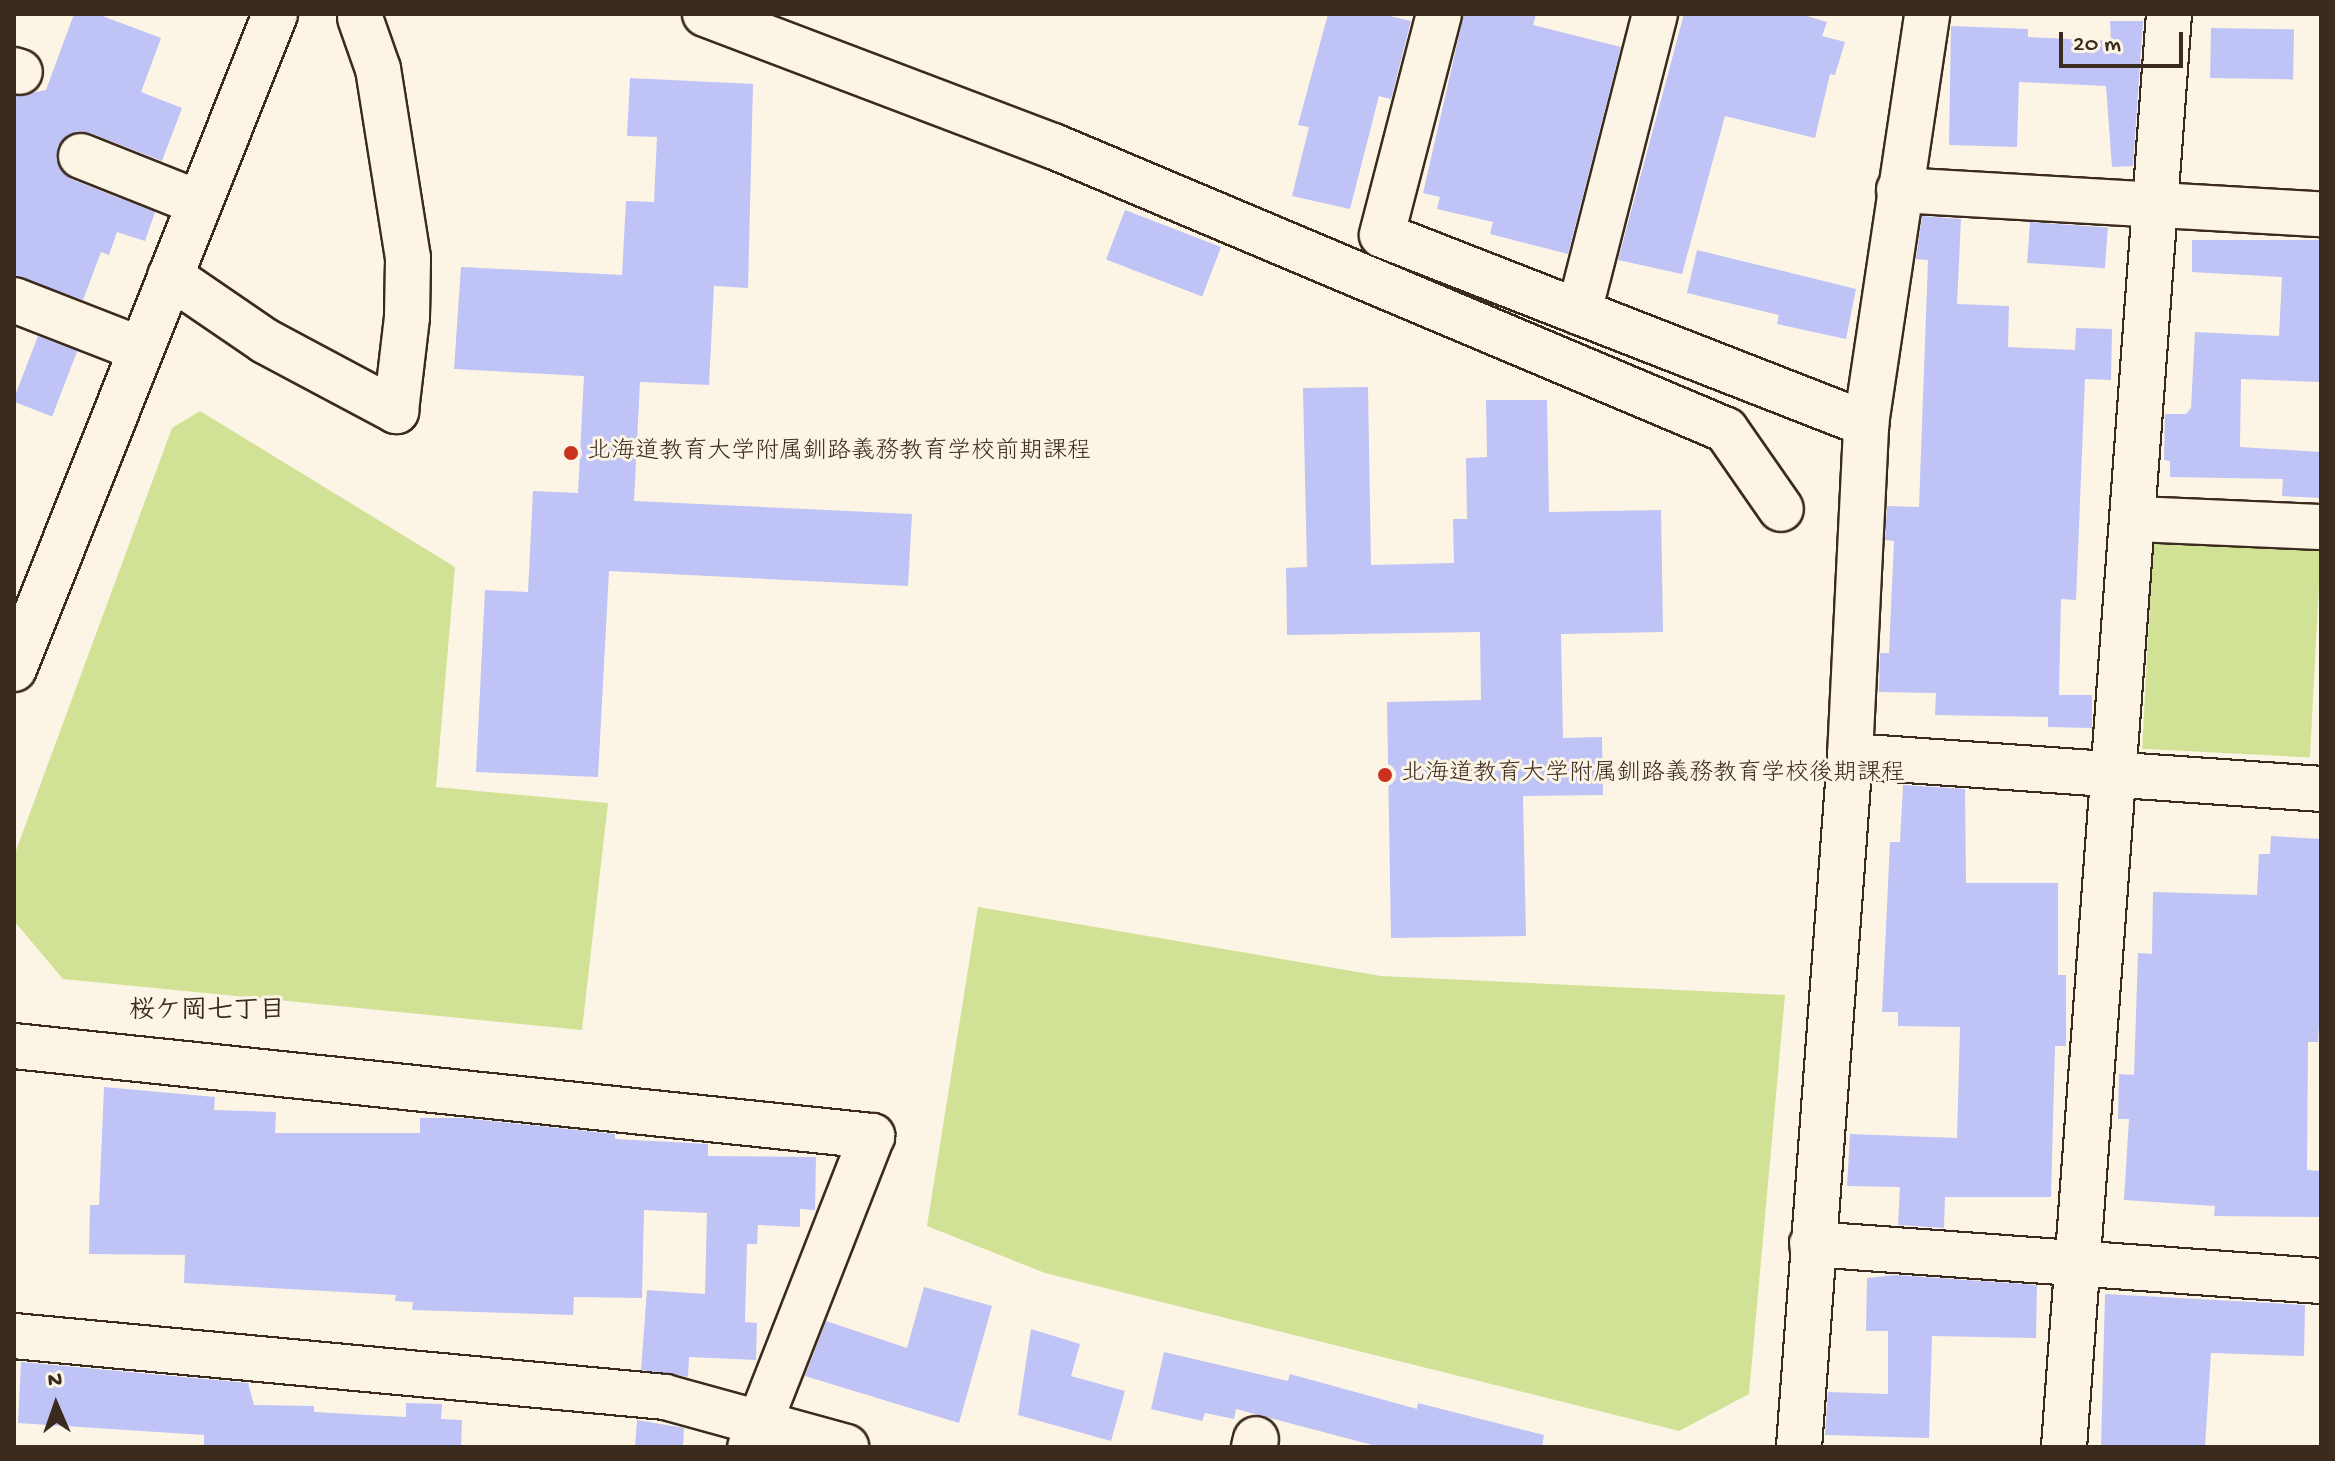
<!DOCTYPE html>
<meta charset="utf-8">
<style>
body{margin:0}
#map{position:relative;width:2335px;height:1461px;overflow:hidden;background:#fcf5e5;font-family:"Gochi Hand","Klee One",sans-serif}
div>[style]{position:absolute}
.green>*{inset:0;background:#d1e296;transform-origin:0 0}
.building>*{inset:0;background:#bfc3f5;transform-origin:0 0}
.roads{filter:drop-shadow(2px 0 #3b2a1e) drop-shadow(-2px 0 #3b2a1e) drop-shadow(0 2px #3b2a1e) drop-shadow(0 -2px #3b2a1e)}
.minor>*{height:44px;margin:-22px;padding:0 22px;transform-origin:22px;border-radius:22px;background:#fcf5e5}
.dots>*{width:22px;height:22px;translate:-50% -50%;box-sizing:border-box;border:4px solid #fcf5e5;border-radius:50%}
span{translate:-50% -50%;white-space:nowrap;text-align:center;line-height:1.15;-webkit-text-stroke:6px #fcf5e5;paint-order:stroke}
.poi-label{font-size:24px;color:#3b2a1e}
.left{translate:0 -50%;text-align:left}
.neighbourhood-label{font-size:26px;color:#3b2a1e;font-weight:700}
.frame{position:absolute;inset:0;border:16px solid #3b2a1e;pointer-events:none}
.north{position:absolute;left:16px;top:1365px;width:80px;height:80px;-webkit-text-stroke:6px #fcf5e5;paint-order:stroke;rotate:358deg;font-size:22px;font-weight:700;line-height:32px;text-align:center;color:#3b2a1e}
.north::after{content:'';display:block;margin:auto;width:28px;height:36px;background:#3b2a1e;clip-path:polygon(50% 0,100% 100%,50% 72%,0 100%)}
.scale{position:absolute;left:2059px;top:32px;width:124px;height:36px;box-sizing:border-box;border:4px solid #3b2a1e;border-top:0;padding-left:10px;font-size:24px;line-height:28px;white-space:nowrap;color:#3b2a1e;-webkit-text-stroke:6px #fcf5e5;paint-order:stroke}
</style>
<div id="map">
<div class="green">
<div style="clip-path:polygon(200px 411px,455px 567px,436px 787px,608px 803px,582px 1030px,63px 979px,14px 921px,14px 856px,172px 428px)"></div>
<div style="left:2153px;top:542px;width:168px;height:207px;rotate:3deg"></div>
<div style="clip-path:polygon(978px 907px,1381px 976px,1785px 995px,1749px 1394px,1679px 1431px,1045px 1273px,927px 1226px)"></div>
</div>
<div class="building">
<div style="clip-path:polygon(74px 14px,97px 14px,161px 38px,141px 92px,182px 108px,162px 161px,90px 133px,77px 131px,58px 146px,56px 160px,71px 179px,155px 212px,145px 241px,117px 232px,109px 255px,101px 252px,83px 300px,14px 276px,14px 96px,46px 90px)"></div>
<div style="clip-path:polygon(1328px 14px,1382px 14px,1411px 21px,1391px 99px,1379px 96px,1350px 209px,1292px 196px,1309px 127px,1298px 125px)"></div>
<div style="clip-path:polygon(1464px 14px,1536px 14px,1533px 25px,1621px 47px,1568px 254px,1490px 234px,1493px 222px,1437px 209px,1440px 197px,1423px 193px)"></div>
<div style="clip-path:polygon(1684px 14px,1800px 14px,1827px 22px,1822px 36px,1845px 42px,1835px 75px,1830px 74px,1815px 138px,1725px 116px,1682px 274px,1618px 260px)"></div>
<div style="clip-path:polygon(2110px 21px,2143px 21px,2133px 166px,2112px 167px,2106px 86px,2019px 82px,2017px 147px,1949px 145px,1951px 26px,2028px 29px,2028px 37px,2111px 41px)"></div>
<div style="left:2211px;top:28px;width:83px;height:50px;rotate:1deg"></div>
<div style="clip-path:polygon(630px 78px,753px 84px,748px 288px,714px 286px,709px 385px,640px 382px,634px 501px,912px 514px,908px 586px,609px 571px,598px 777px,476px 772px,485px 590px,528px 592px,533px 491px,578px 493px,584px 376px,454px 369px,461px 267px,622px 275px,626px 201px,654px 202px,657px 137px,627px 136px)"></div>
<div style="left:1125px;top:210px;width:103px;height:53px;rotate:21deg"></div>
<div style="clip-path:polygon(1922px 216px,1961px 219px,1957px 304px,2009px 306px,2008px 347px,2075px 350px,2076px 328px,2112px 329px,2111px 380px,2085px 379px,2076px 600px,2061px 599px,2059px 695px,2092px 695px,2092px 728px,2048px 727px,2048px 717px,1935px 715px,1936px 693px,1879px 692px,1880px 653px,1889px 653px,1894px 541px,1885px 540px,1887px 506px,1919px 507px,1928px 260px,1916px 259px)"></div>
<div style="left:2030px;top:222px;width:78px;height:41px;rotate:4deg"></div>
<div style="clip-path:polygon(2192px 240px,2321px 240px,2321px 382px,2241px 379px,2240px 447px,2321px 452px,2321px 498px,2282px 496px,2283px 479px,2170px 477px,2170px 461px,2164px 460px,2165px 414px,2186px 414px,2191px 408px,2195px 332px,2279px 336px,2282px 277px,2192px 272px)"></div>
<div style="clip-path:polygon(1697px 250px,1856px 289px,1846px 339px,1777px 324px,1779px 315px,1687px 293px)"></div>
<div style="left:38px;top:336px;width:42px;height:70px;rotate:21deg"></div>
<div style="clip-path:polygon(1368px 387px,1371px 565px,1454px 563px,1453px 519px,1467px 519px,1466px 458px,1487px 457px,1486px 400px,1547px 400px,1549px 512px,1661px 510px,1663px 632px,1561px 634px,1563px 738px,1602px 737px,1603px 795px,1523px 796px,1526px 936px,1391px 938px,1387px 702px,1481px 700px,1480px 632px,1287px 635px,1286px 568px,1307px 567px,1303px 388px)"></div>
<div style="clip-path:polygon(1903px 785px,1965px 789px,1966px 883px,2058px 883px,2058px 975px,2066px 975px,2066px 1046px,2055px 1046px,2051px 1197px,1945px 1197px,1944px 1228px,1898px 1225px,1900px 1187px,1847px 1186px,1850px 1134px,1957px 1138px,1960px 1027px,1898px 1026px,1898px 1012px,1882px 1012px,1890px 842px,1900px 842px)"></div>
<div style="clip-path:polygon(2271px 836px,2321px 839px,2321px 988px,2318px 1042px,2308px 1042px,2307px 1170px,2321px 1171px,2321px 1217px,2214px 1216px,2215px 1206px,2124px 1200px,2129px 1119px,2118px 1119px,2119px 1074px,2134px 1075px,2138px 953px,2152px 954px,2153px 892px,2257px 895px,2259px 854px,2270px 854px)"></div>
<div style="clip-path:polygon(104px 1087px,215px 1097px,214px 1110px,276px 1112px,275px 1133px,420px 1133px,420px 1118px,463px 1118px,615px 1134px,615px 1139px,708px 1144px,708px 1156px,816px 1157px,815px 1210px,800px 1209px,800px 1227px,758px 1225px,757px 1244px,747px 1244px,745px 1322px,757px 1323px,756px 1360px,689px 1357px,688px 1377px,641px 1370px,647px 1290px,705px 1294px,707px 1213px,644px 1210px,642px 1298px,574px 1297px,573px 1315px,412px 1310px,413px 1302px,395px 1301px,396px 1295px,184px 1283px,185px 1255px,89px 1254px,90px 1205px,99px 1205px)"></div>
<div style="clip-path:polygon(1896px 1275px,2037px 1285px,2036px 1338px,1932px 1336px,1929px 1438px,1825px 1435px,1828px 1392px,1888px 1394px,1888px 1331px,1866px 1331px,1867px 1278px)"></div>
<div style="clip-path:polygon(924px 1287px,992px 1306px,959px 1423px,805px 1376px,826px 1321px,907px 1348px)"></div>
<div style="clip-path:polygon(2105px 1294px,2305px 1305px,2304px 1356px,2211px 1353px,2205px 1447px,2101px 1447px)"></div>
<div style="clip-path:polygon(1031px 1329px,1080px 1344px,1071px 1376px,1125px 1391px,1111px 1441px,1018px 1415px)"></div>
<div style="clip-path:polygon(1164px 1352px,1288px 1381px,1290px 1374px,1417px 1409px,1418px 1403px,1544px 1435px,1542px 1447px,1380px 1447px,1236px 1409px,1234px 1419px,1205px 1413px,1202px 1421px,1151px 1409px)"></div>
<div style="clip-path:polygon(21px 1362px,248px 1383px,254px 1405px,314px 1406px,314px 1412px,406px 1417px,406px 1403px,442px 1404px,441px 1419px,462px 1420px,461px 1447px,204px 1447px,204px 1435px,18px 1423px)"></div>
<div style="clip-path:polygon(637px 1420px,684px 1428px,683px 1447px,635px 1447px)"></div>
</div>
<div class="roads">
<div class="minor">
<div style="left:705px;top:14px;width:372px;rotate:20.8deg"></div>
<div style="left:1053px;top:146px;width:730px;rotate:22.88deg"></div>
<div style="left:1726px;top:430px;width:96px;rotate:55.2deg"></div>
<div style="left:1439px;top:14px;width:228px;rotate:104.5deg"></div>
<div style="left:1382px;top:235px;width:520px;rotate:21.33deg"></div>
<div style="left:14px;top:70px;width:6px;rotate:18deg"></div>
<div style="left:81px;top:156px;width:127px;rotate:21.7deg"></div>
<div style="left:1899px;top:190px;width:423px;rotate:3.3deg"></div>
<div style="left:170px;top:276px;width:115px;rotate:34.4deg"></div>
<div style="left:265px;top:341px;width:149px;rotate:28.1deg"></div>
<div style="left:396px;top:411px;width:95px;rotate:-83.3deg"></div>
<div style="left:407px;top:317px;width:59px;rotate:-89deg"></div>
<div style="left:408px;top:258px;width:191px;rotate:-99deg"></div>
<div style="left:378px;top:69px;width:54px;rotate:-109.4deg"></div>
<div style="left:14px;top:300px;width:135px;rotate:21.3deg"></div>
<div style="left:1579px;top:312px;width:308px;rotate:-75.7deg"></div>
<div style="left:2135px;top:519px;width:186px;rotate:2.5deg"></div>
<div style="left:14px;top:669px;width:705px;rotate:-68.27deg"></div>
<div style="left:1850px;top:756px;width:472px;rotate:4deg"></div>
<div style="left:14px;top:1046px;width:863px;rotate:5.99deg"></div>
<div style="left:872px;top:1136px;width:334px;rotate:111.4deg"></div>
<div style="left:1812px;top:1244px;width:510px;rotate:4.16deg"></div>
<div style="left:14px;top:1336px;width:654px;rotate:5.35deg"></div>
<div style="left:665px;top:1397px;width:188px;rotate:15.4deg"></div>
<div style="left:1254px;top:1447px;width:8px;rotate:-76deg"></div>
<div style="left:1799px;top:1447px;width:693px;rotate:-85.78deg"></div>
<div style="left:1850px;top:756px;width:332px;rotate:-87.2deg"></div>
<div style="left:1866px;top:424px;width:415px;rotate:-81.5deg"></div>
<div style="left:2064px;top:1447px;width:1437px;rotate:-85.81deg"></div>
</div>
</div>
<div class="dots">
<div style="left:571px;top:453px;background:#c8321e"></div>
<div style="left:1385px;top:775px;background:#c8321e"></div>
</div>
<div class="poi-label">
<span class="left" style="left:587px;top:453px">北海道教育大学附属釧路義務教育学校前期課程</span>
<span class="left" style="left:1401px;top:775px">北海道教育大学附属釧路義務教育学校後期課程</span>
</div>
<div class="neighbourhood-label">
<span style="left:207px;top:1013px">桜ケ岡七丁目</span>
</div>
<div class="frame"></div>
<div class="north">N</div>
<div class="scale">20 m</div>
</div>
